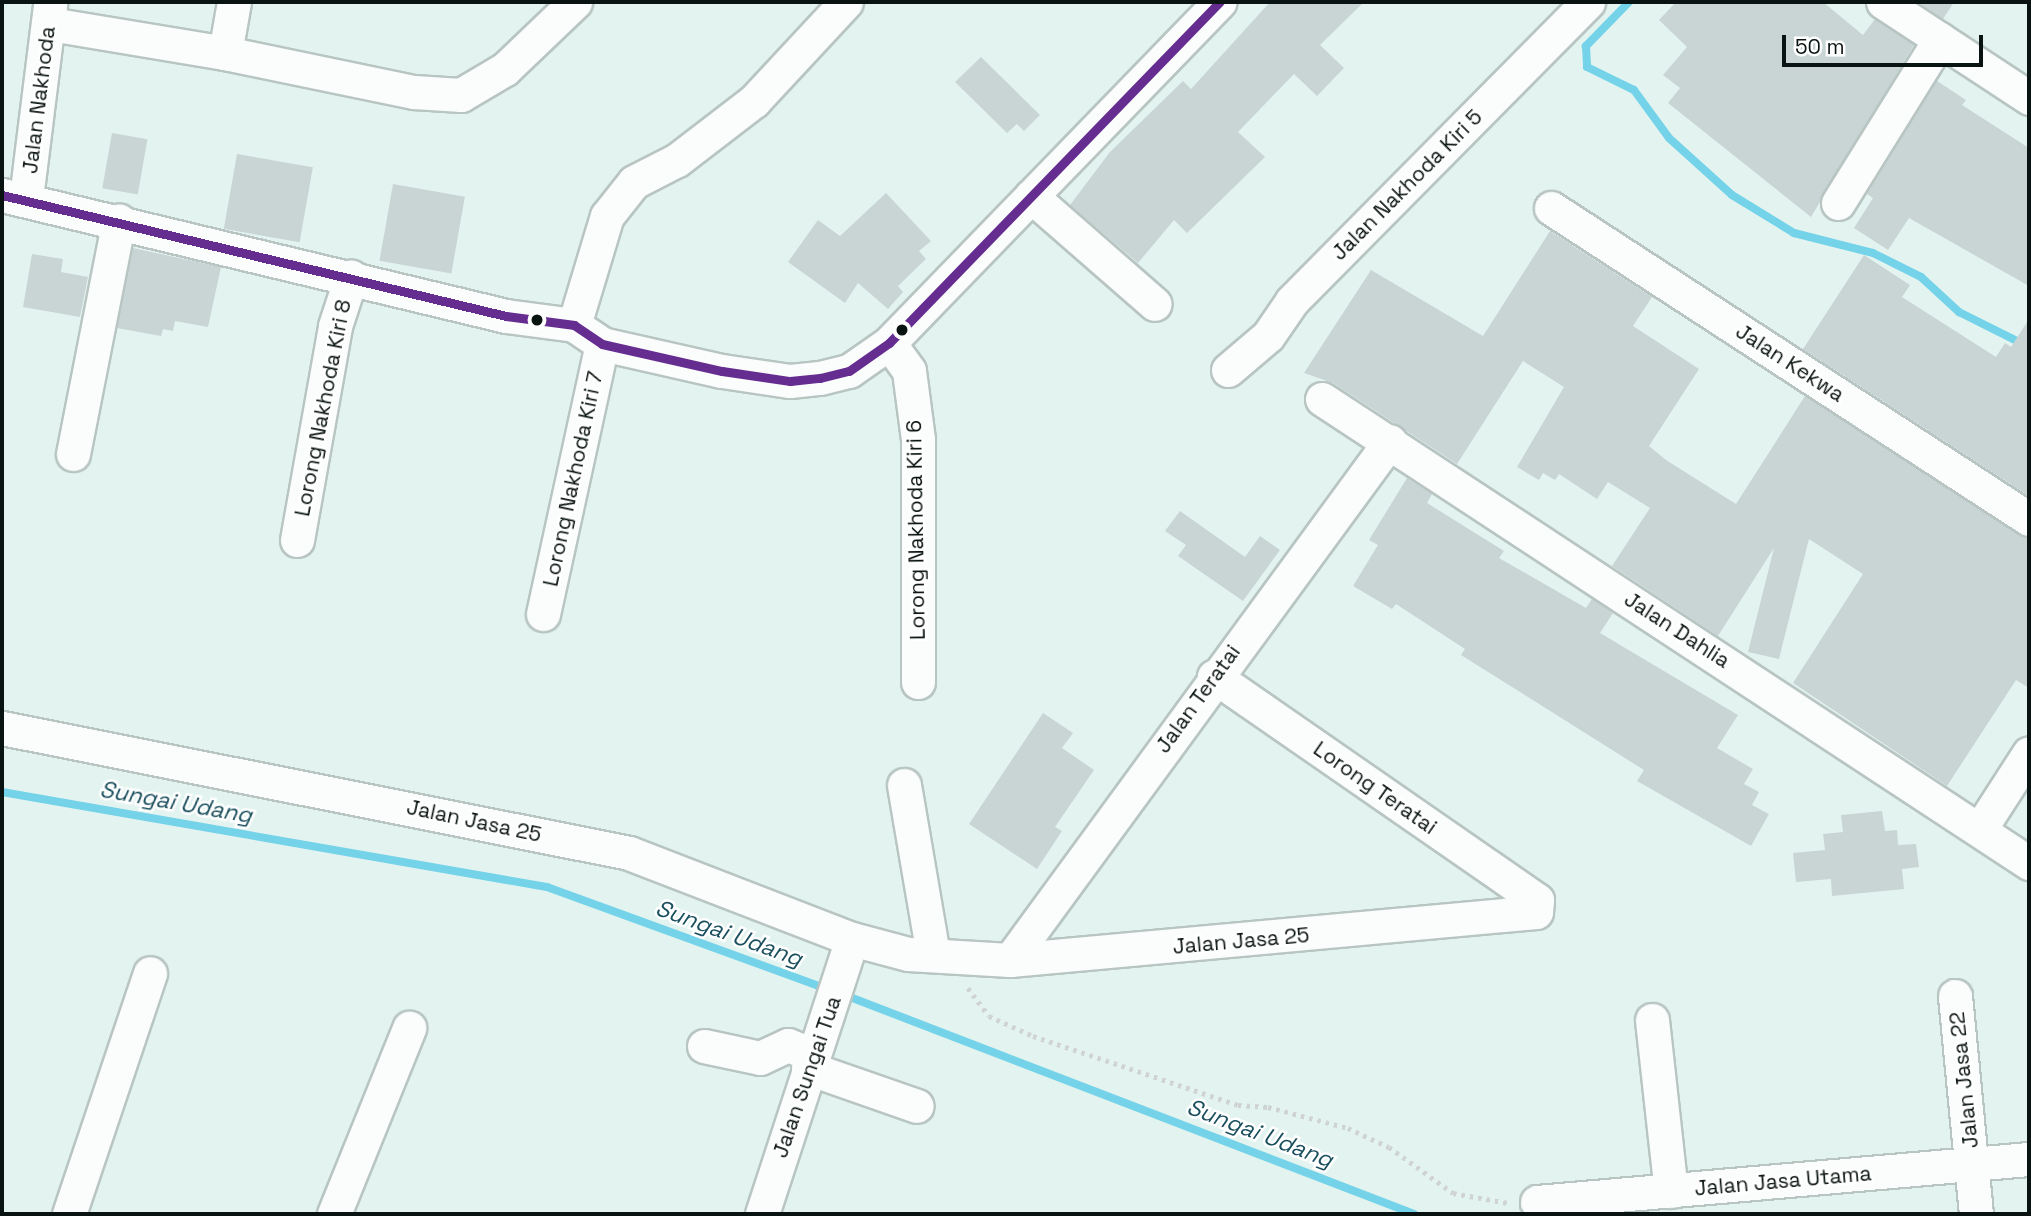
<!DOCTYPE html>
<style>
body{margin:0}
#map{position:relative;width:2031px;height:1216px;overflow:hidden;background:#e3f4f0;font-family:"Space Grotesk",sans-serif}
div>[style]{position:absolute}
.stream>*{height:8px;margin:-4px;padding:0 4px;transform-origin:4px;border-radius:4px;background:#74d2e9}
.building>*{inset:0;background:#c8d5d4;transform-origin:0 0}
.path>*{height:4.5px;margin-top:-2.25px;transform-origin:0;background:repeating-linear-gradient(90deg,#cfd4d3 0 3.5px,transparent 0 8.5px)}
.roads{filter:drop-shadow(2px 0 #b8c5c2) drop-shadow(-2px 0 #b8c5c2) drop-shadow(0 2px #b8c5c2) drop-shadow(0 -2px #b8c5c2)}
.minor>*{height:33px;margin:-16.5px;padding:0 16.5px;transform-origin:16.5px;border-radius:16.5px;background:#fbfdfd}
.bus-1>*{height:9px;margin:-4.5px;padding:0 4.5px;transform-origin:4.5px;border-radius:4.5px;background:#662d91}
.dots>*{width:19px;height:19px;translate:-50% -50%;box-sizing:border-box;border:4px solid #fff;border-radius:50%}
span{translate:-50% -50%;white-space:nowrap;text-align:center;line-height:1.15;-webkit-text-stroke:5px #fff;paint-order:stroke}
.street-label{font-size:21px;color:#091311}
.water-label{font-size:23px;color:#1a4f5d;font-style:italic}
.frame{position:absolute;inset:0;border:4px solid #091311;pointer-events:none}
.scale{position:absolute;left:1782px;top:35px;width:201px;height:32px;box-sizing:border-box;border:4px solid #091311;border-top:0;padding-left:9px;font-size:21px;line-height:24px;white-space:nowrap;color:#091311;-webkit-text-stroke:5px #fff;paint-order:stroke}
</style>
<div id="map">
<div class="stream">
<div style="left:1629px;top:2px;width:62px;rotate:134.3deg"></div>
<div style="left:1586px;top:46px;width:21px;rotate:87deg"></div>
<div style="left:1587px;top:67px;width:52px;rotate:26.1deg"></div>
<div style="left:1634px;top:90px;width:59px;rotate:53.9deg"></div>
<div style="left:1669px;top:138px;width:85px;rotate:42.1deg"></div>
<div style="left:1732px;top:195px;width:73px;rotate:31.5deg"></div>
<div style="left:1794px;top:233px;width:81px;rotate:14.2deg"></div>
<div style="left:1873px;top:253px;width:54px;rotate:26.6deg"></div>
<div style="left:1921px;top:277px;width:52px;rotate:42.6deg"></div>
<div style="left:1959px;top:312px;width:78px;rotate:26.6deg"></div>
<div style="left:2px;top:792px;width:553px;rotate:9.89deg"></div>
<div style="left:547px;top:887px;width:298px;rotate:20deg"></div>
<div style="left:842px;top:994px;width:613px;rotate:21.04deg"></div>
</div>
<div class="building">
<div style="clip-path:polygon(1270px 2px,1364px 2px,1320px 45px,1344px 68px,1317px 96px,1294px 74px,1238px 132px,1265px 157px,1187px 233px,1174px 220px,1138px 263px,1070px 205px,1110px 152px,1183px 81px,1191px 89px)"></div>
<div style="clip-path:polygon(1676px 2px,1823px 2px,1863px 35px,1875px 19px,1914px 45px,1811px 217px,1668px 103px,1680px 88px,1663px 75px,1687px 47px,1659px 20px)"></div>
<div style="clip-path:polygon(1918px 2px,1954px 2px,1943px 19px)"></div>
<div style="clip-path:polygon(981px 57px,1040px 115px,1024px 131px,1017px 124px,1007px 133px,955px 82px)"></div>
<div style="clip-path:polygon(1937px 81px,1966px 100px,1962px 105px,2029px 148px,2029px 286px,1909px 218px,1888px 250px,1854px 228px,1873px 198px,1867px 194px)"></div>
<div style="left:112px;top:133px;width:36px;height:56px;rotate:10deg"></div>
<div style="left:237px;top:154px;width:77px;height:76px;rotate:10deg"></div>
<div style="left:393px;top:184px;width:73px;height:78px;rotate:10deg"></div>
<div style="clip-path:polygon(886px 193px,931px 241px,919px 251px,926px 259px,898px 286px,903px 292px,888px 309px,858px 283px,845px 303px,788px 262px,818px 220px,840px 236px)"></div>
<div style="clip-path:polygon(1550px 231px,1652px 297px,1633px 326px,1699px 369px,1649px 446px,1666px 460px,1736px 504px,1805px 396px,2029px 538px,2029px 688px,2016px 680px,1947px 786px,1793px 683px,1863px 574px,1809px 539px,1779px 659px,1748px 652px,1774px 548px,1718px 636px,1612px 566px,1650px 508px,1608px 482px,1597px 499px,1559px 474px,1555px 480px,1543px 473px,1539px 480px,1517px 467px,1564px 387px,1523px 361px,1457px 464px,1333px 383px,1304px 373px,1371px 270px,1483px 336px)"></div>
<div style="clip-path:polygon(133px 248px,221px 267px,208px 327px,175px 321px,173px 331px,163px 329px,161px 336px,117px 328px)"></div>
<div style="clip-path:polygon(32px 254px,63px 259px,61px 272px,88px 277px,80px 317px,23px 307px)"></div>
<div style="clip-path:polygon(1864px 255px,1910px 285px,1902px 297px,1996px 357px,2005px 343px,2011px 347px,2029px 319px,2029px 496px,1803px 349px)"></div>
<div style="clip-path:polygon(1407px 478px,1432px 494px,1427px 503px,1504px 551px,1499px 558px,1586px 608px,1592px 599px,1613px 613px,1600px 633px,1738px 715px,1717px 748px,1753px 769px,1744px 784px,1759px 792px,1752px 805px,1769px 814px,1751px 846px,1637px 781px,1644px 770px,1461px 655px,1465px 649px,1396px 604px,1392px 609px,1353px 586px,1378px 545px,1369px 540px)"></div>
<div style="clip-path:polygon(1180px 511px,1245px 557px,1260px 536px,1280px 550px,1243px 601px,1178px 556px,1186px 545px,1165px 531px)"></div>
<div style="clip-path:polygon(1043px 713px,1073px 733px,1062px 748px,1094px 770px,1055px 827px,1062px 831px,1037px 869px,969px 824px)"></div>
<div style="clip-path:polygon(1882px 811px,1885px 831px,1897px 830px,1898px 845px,1916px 844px,1919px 867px,1902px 869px,1904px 889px,1832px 896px,1831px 879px,1796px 882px,1793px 853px,1825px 850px,1823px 834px,1843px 832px,1841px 815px)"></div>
</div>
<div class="path">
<div style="left:968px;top:988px;width:35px;rotate:53deg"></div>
<div style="left:989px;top:1016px;width:48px;rotate:24.4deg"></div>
<div style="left:1033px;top:1036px;width:216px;rotate:18.6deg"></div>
<div style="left:1238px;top:1105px;width:30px;rotate:4deg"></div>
<div style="left:1268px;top:1107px;width:83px;rotate:14.7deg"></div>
<div style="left:1348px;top:1128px;width:45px;rotate:24.9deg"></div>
<div style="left:1389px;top:1147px;width:79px;rotate:35.7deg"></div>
<div style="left:1453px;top:1193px;width:56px;rotate:10.3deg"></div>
</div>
<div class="roads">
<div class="minor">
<div style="left:1883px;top:2px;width:175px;rotate:33.3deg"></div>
<div style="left:50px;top:24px;width:177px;rotate:9.4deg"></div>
<div style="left:225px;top:53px;width:193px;rotate:11.7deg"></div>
<div style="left:414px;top:92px;width:47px;rotate:3.7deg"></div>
<div style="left:461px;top:95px;width:51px;rotate:-30.6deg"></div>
<div style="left:505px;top:69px;width:97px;rotate:-43.7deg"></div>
<div style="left:225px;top:53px;width:52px;rotate:-80deg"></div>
<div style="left:2px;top:195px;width:518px;rotate:13.5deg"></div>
<div style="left:506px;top:316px;width:69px;rotate:7.5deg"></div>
<div style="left:574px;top:325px;width:34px;rotate:34deg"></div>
<div style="left:602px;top:344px;width:123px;rotate:12.7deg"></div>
<div style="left:722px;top:371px;width:69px;rotate:8.4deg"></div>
<div style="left:790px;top:381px;width:30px;rotate:-6deg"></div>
<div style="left:820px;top:378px;width:30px;rotate:-14deg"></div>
<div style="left:849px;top:371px;width:49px;rotate:-35deg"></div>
<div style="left:889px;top:343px;width:475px;rotate:-45.9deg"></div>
<div style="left:1031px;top:196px;width:164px;rotate:41.1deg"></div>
<div style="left:26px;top:198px;width:195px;rotate:-82.9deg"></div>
<div style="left:1838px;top:203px;width:193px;rotate:-58.1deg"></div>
<div style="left:1551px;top:208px;width:570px;rotate:33.05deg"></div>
<div style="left:574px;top:325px;width:114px;rotate:-73.2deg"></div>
<div style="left:607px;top:216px;width:43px;rotate:-51.5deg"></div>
<div style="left:634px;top:182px;width:48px;rotate:-27.1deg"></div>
<div style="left:677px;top:160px;width:97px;rotate:-37.5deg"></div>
<div style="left:754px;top:101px;width:135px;rotate:-47.1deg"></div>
<div style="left:889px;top:343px;width:34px;rotate:54deg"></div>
<div style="left:909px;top:371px;width:69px;rotate:82.5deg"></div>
<div style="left:918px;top:439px;width:243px;rotate:90deg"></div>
<div style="left:1228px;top:370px;width:52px;rotate:-40.4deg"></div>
<div style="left:1268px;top:336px;width:42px;rotate:-55.6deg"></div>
<div style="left:1292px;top:301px;width:421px;rotate:-45.3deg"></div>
<div style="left:1322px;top:399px;width:846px;rotate:33.28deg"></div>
<div style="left:73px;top:454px;width:238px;rotate:-78.9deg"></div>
<div style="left:297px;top:540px;width:217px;rotate:-79.9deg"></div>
<div style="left:335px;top:326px;width:52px;rotate:-71.9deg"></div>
<div style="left:543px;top:614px;width:276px;rotate:-77.7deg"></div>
<div style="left:2px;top:728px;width:639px;rotate:11.27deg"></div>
<div style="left:629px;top:853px;width:239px;rotate:21.1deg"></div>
<div style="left:852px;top:939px;width:58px;rotate:15deg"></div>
<div style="left:908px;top:954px;width:102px;rotate:3.4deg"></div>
<div style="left:1010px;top:960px;width:528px;rotate:-5.21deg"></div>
<div style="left:1536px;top:912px;width:12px;rotate:-85deg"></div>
<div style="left:1537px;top:900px;width:393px;rotate:-145.3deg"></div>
<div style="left:904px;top:785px;width:172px;rotate:80.3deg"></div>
<div style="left:1980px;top:829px;width:90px;rotate:-57.2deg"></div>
<div style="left:1010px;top:960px;width:643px;rotate:-53.79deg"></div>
<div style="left:1955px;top:996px;width:219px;rotate:84.5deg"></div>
<div style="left:1652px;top:1020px;width:172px;rotate:83.7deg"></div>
<div style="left:704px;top:1046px;width:57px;rotate:12.1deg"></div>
<div style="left:760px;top:1058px;width:31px;rotate:-25deg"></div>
<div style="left:788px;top:1045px;width:27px;rotate:22deg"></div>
<div style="left:808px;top:1068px;width:115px;rotate:19.2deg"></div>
<div style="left:1537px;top:1202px;width:494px;rotate:-5deg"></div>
<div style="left:69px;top:1214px;width:254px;rotate:-71.4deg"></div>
<div style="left:334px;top:1214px;width:201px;rotate:-68deg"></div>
<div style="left:762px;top:1214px;width:289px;rotate:-71.9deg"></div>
</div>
</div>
<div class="bus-1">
<div style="left:2px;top:195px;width:518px;rotate:13.5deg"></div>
<div style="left:506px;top:316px;width:69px;rotate:7.5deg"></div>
<div style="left:574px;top:325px;width:34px;rotate:34deg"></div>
<div style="left:602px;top:344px;width:123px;rotate:12.7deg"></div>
<div style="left:722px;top:371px;width:69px;rotate:8.4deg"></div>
<div style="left:790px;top:381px;width:30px;rotate:-6deg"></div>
<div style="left:820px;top:378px;width:30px;rotate:-14deg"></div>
<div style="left:849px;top:371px;width:49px;rotate:-35deg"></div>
<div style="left:889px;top:343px;width:475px;rotate:-45.9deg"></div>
</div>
<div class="dots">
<div style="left:537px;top:320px;background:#091311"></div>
<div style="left:902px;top:330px;background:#091311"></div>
</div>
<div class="street-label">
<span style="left:39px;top:100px;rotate:-83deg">Jalan Nakhoda</span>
<span style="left:1407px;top:185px;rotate:-45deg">Jalan Nakhoda Kiri 5</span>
<span style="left:1790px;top:363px;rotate:33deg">Jalan Kekwa</span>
<span style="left:323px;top:408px;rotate:-79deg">Lorong Nakhoda Kiri 8</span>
<span style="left:573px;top:479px;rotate:-78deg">Lorong Nakhoda Kiri 7</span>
<span style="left:916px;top:530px;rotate:-91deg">Lorong Nakhoda Kiri 6</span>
<span style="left:1677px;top:630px;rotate:33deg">Jalan Dahlia</span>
<span style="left:1198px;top:699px;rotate:-54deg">Jalan Teratai</span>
<span style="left:1375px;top:788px;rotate:35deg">Lorong Teratai</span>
<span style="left:474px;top:821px;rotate:12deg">Jalan Jasa 25</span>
<span style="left:1241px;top:941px;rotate:-5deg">Jalan Jasa 25</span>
<span style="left:807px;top:1077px;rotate:-71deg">Jalan Sungai Tua</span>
<span style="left:1964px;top:1080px;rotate:-96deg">Jalan Jasa 22</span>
<span style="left:1783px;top:1181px;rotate:-5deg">Jalan Jasa Utama</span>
</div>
<div class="water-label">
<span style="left:176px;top:802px;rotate:10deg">Sungai Udang</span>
<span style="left:729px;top:933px;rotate:20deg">Sungai Udang</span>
<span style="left:1260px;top:1133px;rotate:21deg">Sungai Udang</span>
</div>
<div class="frame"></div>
<div class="scale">50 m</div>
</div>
